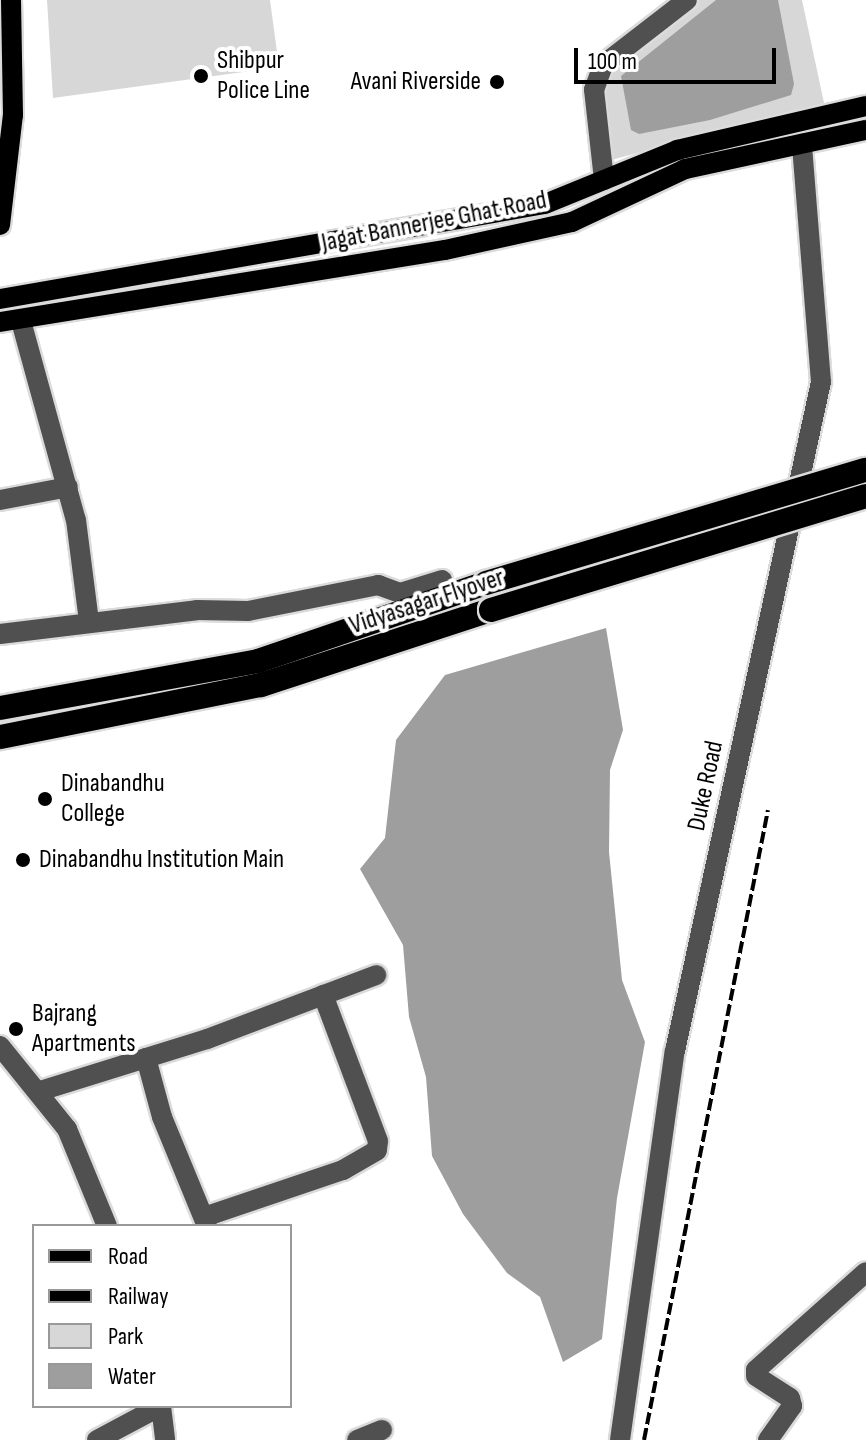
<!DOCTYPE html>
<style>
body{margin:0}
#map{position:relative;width:866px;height:1440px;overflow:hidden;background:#fff;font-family:"Sofia Sans Condensed",sans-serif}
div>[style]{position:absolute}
.green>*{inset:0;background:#d7d7d7}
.water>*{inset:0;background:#9e9e9e}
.roads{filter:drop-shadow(2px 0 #dbdbdb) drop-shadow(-2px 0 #dbdbdb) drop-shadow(0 2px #dbdbdb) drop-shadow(0 -2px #dbdbdb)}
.minor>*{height:20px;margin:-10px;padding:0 10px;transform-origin:10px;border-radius:10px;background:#505050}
.major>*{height:20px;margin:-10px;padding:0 10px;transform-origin:10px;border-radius:10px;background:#000}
.highway>*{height:24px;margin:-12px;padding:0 12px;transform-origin:12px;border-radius:12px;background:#000}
.rail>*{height:4px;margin-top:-2px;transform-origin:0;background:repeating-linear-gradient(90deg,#000 0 12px,transparent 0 16px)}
.bridges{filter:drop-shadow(2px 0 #dbdbdb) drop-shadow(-2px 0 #dbdbdb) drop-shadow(0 2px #dbdbdb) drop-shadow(0 -2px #dbdbdb)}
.highway-bridge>*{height:24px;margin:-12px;padding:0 12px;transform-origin:12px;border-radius:12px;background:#000}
.dots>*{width:22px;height:22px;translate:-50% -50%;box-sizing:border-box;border:4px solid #fff;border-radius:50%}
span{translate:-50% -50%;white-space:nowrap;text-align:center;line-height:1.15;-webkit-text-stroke:8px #fff;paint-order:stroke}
.poi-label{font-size:26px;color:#000}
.left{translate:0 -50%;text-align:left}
.right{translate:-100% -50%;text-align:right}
.street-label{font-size:26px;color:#000}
.legend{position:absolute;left:32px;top:1224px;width:260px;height:184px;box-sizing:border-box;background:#fff;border:2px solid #999;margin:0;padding:10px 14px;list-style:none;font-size:24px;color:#000}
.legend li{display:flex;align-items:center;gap:16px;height:40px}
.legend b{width:40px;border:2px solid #999}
.scale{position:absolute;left:574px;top:48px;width:202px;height:36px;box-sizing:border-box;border:4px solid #000;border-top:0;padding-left:10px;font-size:24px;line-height:28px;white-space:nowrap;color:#000;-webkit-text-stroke:6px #fff;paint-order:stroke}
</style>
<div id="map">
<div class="green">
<div style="clip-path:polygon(47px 0,270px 0,279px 67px,53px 98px)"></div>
<div style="clip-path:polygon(688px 0,802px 0,824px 103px,611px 160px,598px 90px,603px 65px)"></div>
</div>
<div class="water">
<div style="clip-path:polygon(716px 0,778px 0,794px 84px,791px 95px,710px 120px,639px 134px,631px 130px,621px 76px)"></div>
<div style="clip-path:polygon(606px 628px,623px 730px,610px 770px,609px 852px,622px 980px,645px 1042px,617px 1198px,602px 1339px,563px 1362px,540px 1297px,507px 1273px,463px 1214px,432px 1156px,426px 1077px,409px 1017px,403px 945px,360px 869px,385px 838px,396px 740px,445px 675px)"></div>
</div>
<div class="roads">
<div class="minor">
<div style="left:604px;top:180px;width:91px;rotate:-96.3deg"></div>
<div style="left:594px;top:90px;width:27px;rotate:-70deg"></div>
<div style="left:603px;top:65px;width:106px;rotate:-37.7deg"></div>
<div style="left:21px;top:321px;width:206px;rotate:74.6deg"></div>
<div style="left:76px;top:520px;width:103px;rotate:82.7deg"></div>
<div style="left:0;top:500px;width:69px;rotate:-10.8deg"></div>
<div style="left:0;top:634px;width:198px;rotate:-6.9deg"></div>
<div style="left:197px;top:610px;width:51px;rotate:1.1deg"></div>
<div style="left:248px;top:611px;width:133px;rotate:-11.3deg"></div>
<div style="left:378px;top:585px;width:23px;rotate:20deg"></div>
<div style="left:400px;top:593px;width:44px;rotate:-17.2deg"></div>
<div style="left:0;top:1046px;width:107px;rotate:51.1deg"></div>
<div style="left:67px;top:1129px;width:105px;rotate:67.6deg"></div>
<div style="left:146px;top:1058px;width:61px;rotate:74.8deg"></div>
<div style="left:162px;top:1117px;width:118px;rotate:67.6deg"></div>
<div style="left:40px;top:1091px;width:175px;rotate:-17.3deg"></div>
<div style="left:207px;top:1039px;width:181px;rotate:-20.7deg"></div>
<div style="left:204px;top:1217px;width:147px;rotate:-18.7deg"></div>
<div style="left:343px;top:1170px;width:39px;rotate:-30deg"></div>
<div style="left:377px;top:1150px;width:9px;rotate:-84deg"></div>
<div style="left:378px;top:1141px;width:156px;rotate:-110.6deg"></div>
<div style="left:161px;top:1406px;width:34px;rotate:83deg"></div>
<div style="left:97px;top:1440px;width:72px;rotate:-28deg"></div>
<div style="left:357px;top:1440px;width:27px;rotate:-22deg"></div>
<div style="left:620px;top:1440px;width:393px;rotate:-82deg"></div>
<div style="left:675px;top:1051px;width:685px;rotate:-77.69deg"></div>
<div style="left:821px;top:382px;width:239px;rotate:-94.6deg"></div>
<div style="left:768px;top:1440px;width:42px;rotate:-54.8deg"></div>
<div style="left:792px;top:1406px;width:8px;rotate:-104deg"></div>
<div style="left:790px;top:1398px;width:40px;rotate:-147.1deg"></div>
<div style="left:756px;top:1376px;width:6px;rotate:-90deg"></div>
<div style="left:756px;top:1370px;width:147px;rotate:-41.7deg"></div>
</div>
<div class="major">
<div style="left:0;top:225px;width:111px;rotate:-83.3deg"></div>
<div style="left:13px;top:115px;width:115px;rotate:-91deg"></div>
<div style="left:0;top:299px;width:553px;rotate:-9.89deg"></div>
<div style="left:545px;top:204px;width:143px;rotate:-22.2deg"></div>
<div style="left:677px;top:150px;width:194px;rotate:-13.1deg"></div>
<div style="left:0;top:322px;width:451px;rotate:-9.2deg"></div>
<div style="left:445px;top:250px;width:130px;rotate:-12.4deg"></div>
<div style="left:572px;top:222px;width:125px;rotate:-25.1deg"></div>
<div style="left:685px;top:169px;width:185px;rotate:-12.2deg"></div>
</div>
<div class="highway">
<div style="left:0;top:708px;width:262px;rotate:-10.3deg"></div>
<div style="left:258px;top:661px;width:241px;rotate:-18.9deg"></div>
<div style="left:0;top:737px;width:266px;rotate:-11.3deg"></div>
<div style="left:261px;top:685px;width:242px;rotate:-18.1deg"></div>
</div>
</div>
<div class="rail">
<div style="left:644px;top:1440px;width:642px;rotate:-78.87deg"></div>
</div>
<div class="bridges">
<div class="highway-bridge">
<div style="left:486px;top:583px;width:396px;rotate:-16.6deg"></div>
<div style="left:491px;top:610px;width:392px;rotate:-16.9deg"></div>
</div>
</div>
<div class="dots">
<div style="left:201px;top:76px;background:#000"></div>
<div style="left:497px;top:82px;background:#000"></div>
<div style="left:45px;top:799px;background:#000"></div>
<div style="left:23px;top:860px;background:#000"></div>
<div style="left:16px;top:1029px;background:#000"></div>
</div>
<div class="poi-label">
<span class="left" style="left:217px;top:76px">Shibpur<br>Police Line</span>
<span class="right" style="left:481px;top:82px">Avani Riverside</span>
<span class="left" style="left:61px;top:799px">Dinabandhu<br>College</span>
<span class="left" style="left:39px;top:860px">Dinabandhu Institution Main</span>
<span class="left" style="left:32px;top:1029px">Bajrang<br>Apartments</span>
</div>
<div class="street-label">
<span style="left:434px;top:222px;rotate:-11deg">Jagat Bannerjee Ghat Road</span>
<span style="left:427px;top:602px;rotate:-18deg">Vidyasagar Flyover</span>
<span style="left:706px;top:786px;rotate:-78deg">Duke Road</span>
</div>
<ul class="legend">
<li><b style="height:10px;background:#000"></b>Road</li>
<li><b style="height:10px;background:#000"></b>Railway</li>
<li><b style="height:22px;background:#d7d7d7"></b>Park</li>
<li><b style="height:22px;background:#9e9e9e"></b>Water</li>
</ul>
<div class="scale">100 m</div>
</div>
